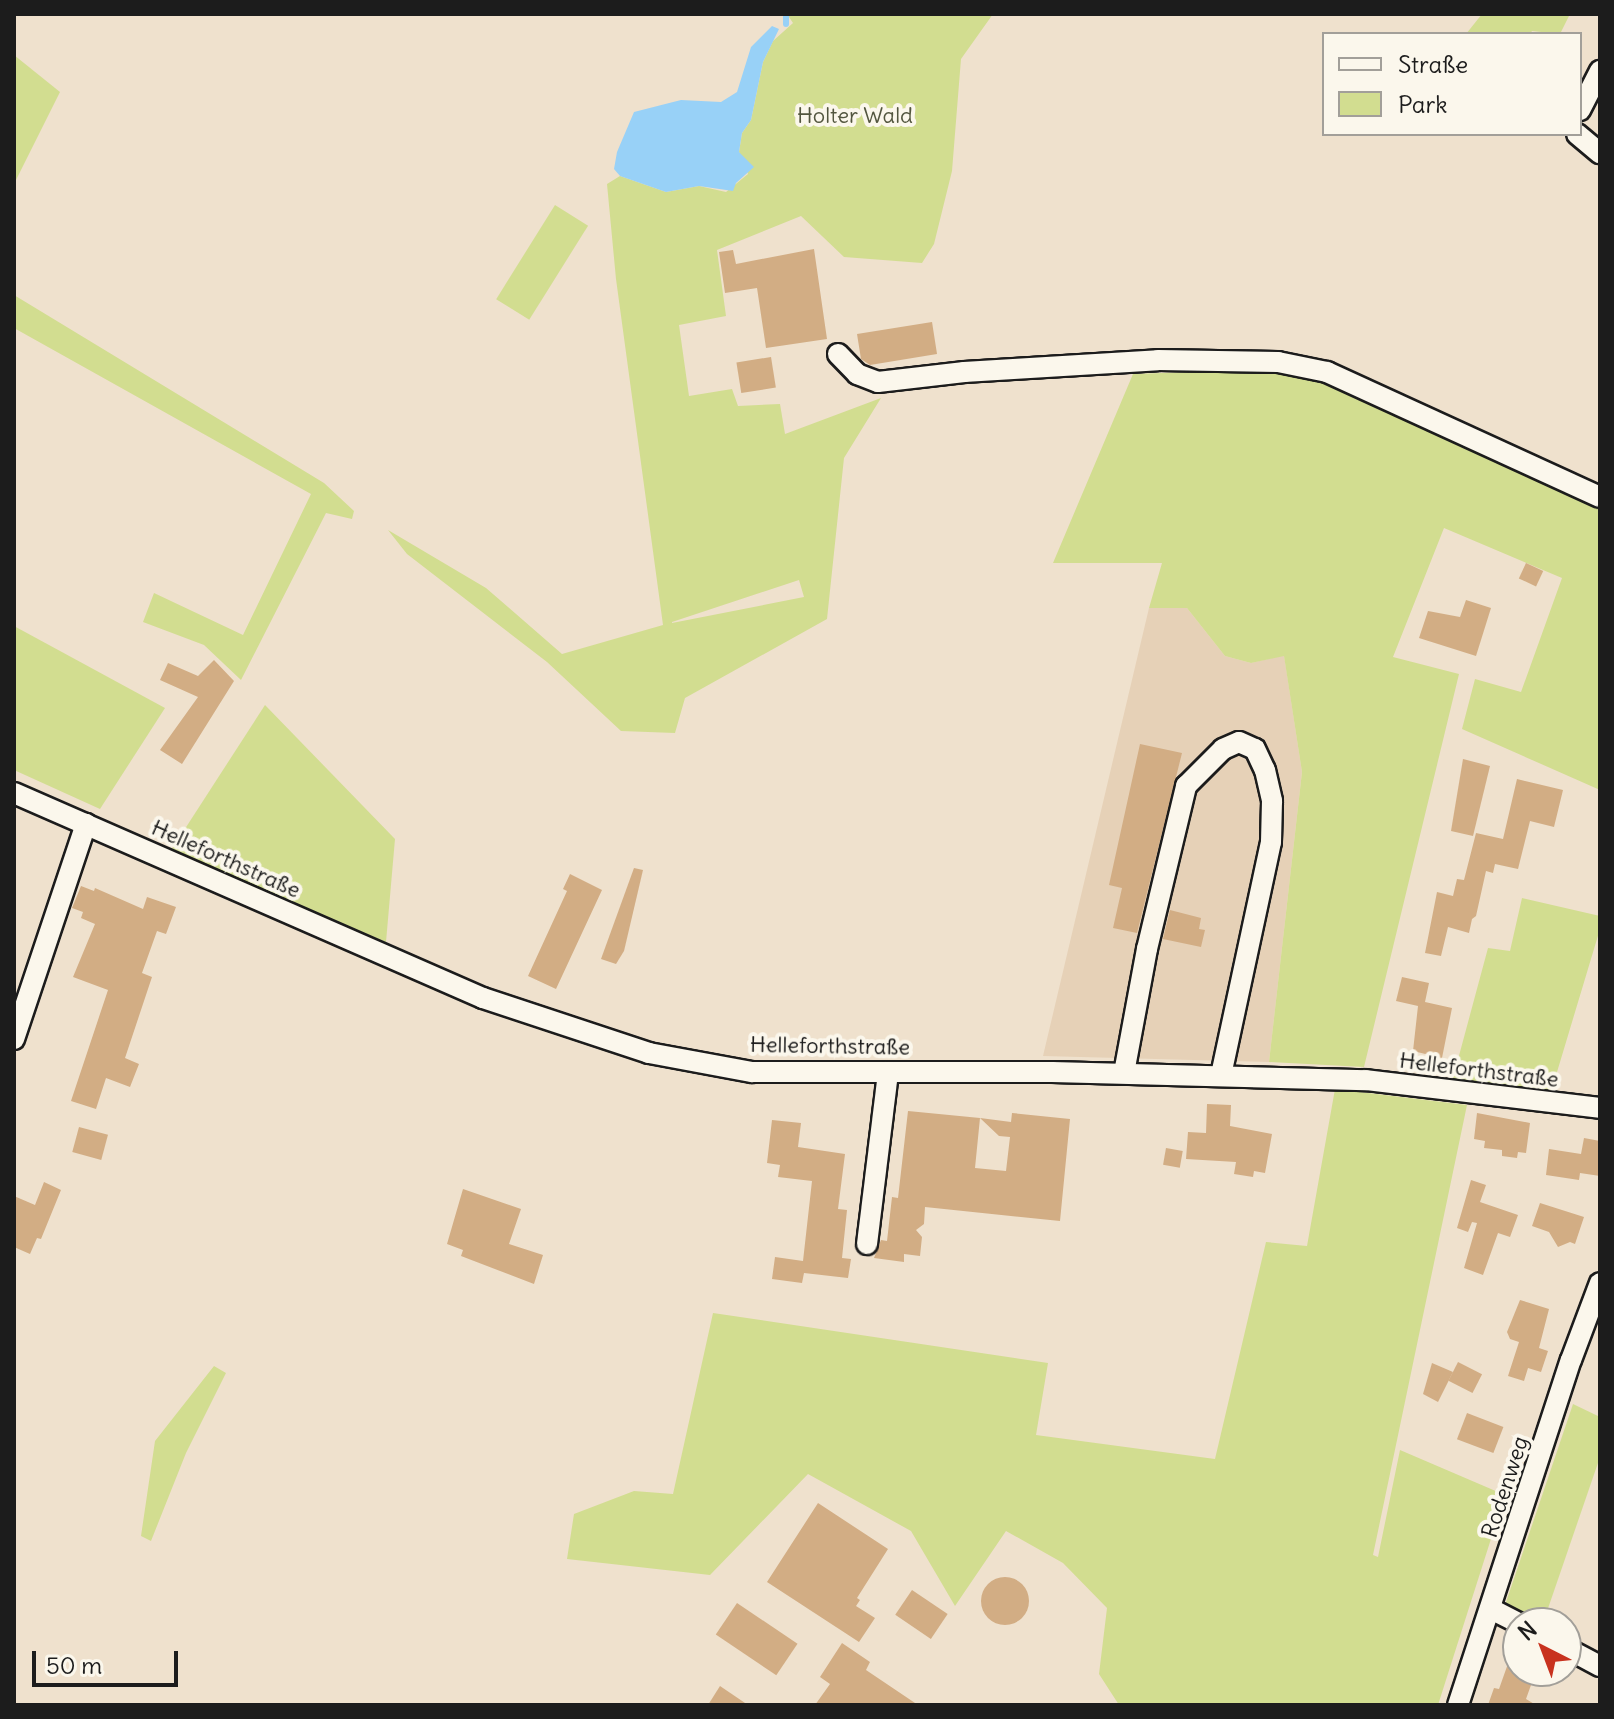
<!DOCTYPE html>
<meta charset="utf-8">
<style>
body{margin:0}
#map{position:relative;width:1614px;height:1719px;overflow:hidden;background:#efe1cd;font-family:Delius,sans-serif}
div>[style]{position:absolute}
.built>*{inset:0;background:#e6d1b7}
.green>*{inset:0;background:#d2dd90;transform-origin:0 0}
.water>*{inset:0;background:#98d1f7}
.stream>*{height:6px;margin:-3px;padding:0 3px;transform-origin:3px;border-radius:3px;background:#98d1f7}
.building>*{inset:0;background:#d2ad84;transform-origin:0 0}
.round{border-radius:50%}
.roads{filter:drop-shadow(2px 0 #1c1c1c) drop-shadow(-2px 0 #1c1c1c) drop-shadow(0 2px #1c1c1c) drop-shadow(0 -2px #1c1c1c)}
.minor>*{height:20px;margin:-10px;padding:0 10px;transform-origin:10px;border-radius:10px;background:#fbf7ec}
span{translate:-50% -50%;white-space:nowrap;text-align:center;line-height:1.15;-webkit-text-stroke:8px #fbf7ec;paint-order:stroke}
.park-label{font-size:22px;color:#53563f}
.street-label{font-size:22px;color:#1c1c1c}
.frame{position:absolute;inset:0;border:16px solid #1c1c1c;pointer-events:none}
.legend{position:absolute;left:1322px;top:32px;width:260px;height:104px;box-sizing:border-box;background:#fbf7ec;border:2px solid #a29f99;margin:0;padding:10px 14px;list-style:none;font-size:24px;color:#1c1c1c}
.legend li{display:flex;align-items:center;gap:16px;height:40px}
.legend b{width:40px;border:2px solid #a29f99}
.north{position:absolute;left:1502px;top:1607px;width:80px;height:80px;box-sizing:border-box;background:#fbf7ec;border:2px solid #a29f99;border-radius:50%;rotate:318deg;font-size:22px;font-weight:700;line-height:32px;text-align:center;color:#1c1c1c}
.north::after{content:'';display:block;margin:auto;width:28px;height:36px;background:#c8321e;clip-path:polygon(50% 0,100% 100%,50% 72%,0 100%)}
.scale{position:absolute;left:32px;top:1651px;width:146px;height:36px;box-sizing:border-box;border:4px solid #1c1c1c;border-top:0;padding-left:10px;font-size:24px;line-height:28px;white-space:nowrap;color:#1c1c1c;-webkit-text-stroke:6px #fbf7ec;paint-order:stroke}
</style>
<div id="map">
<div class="built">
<div style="clip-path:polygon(1149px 608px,1187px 608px,1225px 656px,1251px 663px,1284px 655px,1302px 772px,1269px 1062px,1043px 1056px)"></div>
</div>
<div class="green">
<div style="clip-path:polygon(evenodd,787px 14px,993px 14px,961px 59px,952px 171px,934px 244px,922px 263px,844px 257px,801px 216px,717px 250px,726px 316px,679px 325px,689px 396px,732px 389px,738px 406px,780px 404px,785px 434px,881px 398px,844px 458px,827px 619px,685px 698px,675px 733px,621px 731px,547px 662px,407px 554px,388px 530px,486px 588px,562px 654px,663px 625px,616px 279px,607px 184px,620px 176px,666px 192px,699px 186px,726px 192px,748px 174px,739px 152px,742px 133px,751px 120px,763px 62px,773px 41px,793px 23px,787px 14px,799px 580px,804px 597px,672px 623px,672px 622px,799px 580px)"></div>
<div style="clip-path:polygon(1482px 14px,1570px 14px,1560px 34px,1532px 31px,1530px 34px,1466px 34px)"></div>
<div style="clip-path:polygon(14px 55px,60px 92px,14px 184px)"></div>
<div style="left:555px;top:205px;width:39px;height:111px;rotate:32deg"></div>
<div style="clip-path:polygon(14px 295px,324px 483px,354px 511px,352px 519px,326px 513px,241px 680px,204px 645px,143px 622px,154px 593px,243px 635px,311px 494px,14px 328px)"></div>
<div style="clip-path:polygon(1276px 369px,1325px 377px,1600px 504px,1600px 790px,1462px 729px,1475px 679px,1521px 692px,1562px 578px,1444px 528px,1393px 657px,1459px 674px,1364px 1067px,1269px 1062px,1302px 772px,1284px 656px,1251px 663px,1225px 656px,1187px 608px,1149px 608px,1162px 563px,1053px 563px,1133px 374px)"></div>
<div style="clip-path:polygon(14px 626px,165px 708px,100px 809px,14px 770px)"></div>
<div style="clip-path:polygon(265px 705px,395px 839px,386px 942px,170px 852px)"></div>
<div style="clip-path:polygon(1522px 898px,1600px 916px,1600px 929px,1551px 1092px,1453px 1078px,1488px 948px,1510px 951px)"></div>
<div style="clip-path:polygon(1335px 1089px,1467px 1105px,1373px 1555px,1378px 1557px,1400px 1450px,1505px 1495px,1438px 1705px,1119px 1705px,1099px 1674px,1107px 1608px,1063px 1563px,1006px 1531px,955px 1606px,911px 1531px,808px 1474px,710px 1575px,567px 1559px,574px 1514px,634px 1491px,673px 1494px,713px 1313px,1048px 1363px,1036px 1435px,1215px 1459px,1266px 1242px,1307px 1246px)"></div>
<div style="clip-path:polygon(214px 1366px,226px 1373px,186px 1453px,151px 1541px,141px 1536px,155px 1441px)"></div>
<div style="clip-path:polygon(1573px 1404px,1600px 1417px,1600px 1457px,1543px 1623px,1532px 1623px,1504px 1608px)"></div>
</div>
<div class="water">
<div style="clip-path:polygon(772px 26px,779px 29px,763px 62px,751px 120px,742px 133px,739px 152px,754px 167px,736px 183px,733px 191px,699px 186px,666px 192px,620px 176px,614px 169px,617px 152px,634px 112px,681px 100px,721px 102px,737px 92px,751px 47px)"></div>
</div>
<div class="stream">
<div style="left:786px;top:14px;width:10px;rotate:90deg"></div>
</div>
<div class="building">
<div style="clip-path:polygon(814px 249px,827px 339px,766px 348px,757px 288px,725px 293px,719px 252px,733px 250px,736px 264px)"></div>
<div style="clip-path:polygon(932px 322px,937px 354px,870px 365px,861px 359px,857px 334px)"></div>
<div style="left:771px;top:357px;width:31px;height:35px;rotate:81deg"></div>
<div style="left:1526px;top:563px;width:19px;height:17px;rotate:25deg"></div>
<div style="clip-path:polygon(1466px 600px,1491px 608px,1476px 656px,1419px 638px,1428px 611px,1460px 617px)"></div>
<div style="clip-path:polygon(214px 660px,234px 681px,182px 764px,160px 750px,198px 697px,160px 680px,168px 663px,198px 676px)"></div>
<div style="clip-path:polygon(1140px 744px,1182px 753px,1137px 933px,1113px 928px,1122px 888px,1109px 885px)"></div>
<div style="clip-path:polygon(1463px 759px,1490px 766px,1473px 836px,1451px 831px)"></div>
<div style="clip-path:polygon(1517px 779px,1563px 790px,1554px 827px,1530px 821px,1518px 869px,1495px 864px,1493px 873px,1486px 871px,1476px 916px,1472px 919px,1469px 933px,1448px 927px,1441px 956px,1425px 953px,1437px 892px,1453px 896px,1457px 879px,1464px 880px,1476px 833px,1503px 839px)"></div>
<div style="clip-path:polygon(634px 868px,643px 870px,624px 951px,616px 964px,601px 959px)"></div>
<div style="clip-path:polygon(570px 874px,602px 890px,556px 989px,528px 976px,567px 891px,563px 889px)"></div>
<div style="clip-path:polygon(81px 886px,94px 891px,95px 888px,143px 909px,147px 897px,176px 907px,166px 934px,157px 931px,142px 973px,152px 977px,125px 1058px,139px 1064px,130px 1087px,106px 1078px,96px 1109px,71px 1101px,108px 990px,73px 977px,95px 924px,81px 918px,83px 912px,72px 908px)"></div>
<div style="clip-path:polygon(1170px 910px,1201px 918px,1199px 929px,1205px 930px,1201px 947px,1163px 939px)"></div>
<div style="clip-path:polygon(1402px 977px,1429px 983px,1425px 1002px,1452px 1008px,1442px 1058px,1413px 1051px,1418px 1006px,1396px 1001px)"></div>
<div style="clip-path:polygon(1207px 1104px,1231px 1105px,1230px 1126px,1272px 1134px,1265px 1173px,1254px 1171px,1253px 1177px,1234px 1174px,1236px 1162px,1186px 1159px,1188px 1132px,1206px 1133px)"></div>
<div style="clip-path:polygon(908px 1111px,980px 1118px,975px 1168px,1006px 1171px,1010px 1137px,999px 1136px,980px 1118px,1011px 1122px,1012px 1113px,1070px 1119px,1060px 1221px,925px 1207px,924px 1224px,916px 1230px,922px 1237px,920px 1256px,904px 1254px,904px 1262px,874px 1258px,881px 1240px,887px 1241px,892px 1197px,898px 1198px)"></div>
<div style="clip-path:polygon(1477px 1113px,1530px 1123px,1526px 1153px,1518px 1152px,1517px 1158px,1502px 1156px,1502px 1150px,1484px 1148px,1485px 1141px,1474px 1139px)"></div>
<div style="clip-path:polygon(772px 1120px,801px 1123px,798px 1147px,845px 1154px,838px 1209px,847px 1210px,842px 1258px,851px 1259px,848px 1278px,804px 1273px,802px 1283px,772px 1279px,775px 1257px,803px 1261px,812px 1181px,778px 1177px,780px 1165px,767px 1163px)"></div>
<div style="left:79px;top:1127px;width:30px;height:26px;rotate:15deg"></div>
<div style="clip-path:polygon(1584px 1138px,1600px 1141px,1600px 1176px,1580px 1173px,1579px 1180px,1546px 1175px,1549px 1149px,1581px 1154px)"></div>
<div style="left:1166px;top:1148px;width:17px;height:17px;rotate:10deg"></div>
<div style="clip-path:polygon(1471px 1180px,1486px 1185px,1480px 1202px,1518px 1215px,1510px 1237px,1498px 1233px,1483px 1275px,1464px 1268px,1477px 1223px,1472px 1222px,1468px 1232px,1457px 1228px)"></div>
<div style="clip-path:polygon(44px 1182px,61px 1190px,41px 1239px,37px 1238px,30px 1254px,14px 1247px,14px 1196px,35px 1205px)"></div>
<div style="clip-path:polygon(463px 1189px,521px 1209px,509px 1244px,543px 1255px,534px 1284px,461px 1256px,463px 1250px,447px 1244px)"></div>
<div style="clip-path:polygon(1540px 1203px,1584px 1217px,1575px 1244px,1570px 1242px,1558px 1247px,1549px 1232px,1532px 1226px)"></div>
<div style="clip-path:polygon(1520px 1300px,1549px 1309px,1539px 1348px,1548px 1351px,1541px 1372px,1528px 1368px,1524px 1381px,1508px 1376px,1519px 1342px,1510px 1339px,1507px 1332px)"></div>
<div style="left:1458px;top:1362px;width:27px;height:21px;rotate:27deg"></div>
<div style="clip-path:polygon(1432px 1363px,1453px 1372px,1438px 1402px,1423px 1394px)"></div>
<div style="left:1467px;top:1413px;width:39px;height:28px;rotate:21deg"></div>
<div style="clip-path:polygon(818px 1503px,888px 1549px,857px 1598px,860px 1600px,856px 1606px,875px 1618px,859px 1642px,767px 1582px)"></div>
<div class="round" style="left:981px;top:1577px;width:48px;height:48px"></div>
<div style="left:912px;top:1590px;width:43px;height:30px;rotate:34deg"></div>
<div style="left:737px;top:1603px;width:73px;height:38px;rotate:34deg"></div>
<div style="clip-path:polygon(1516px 1641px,1518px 1671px,1536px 1671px,1526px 1699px,1536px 1705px,1488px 1705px,1494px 1688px,1499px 1689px)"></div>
<div style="clip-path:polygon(842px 1643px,870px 1662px,866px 1670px,918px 1705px,815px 1705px,830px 1684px,820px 1677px)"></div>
<div style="clip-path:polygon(720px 1686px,748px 1705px,708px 1705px)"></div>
</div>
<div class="roads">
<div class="minor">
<div style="left:1580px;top:110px;width:44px;rotate:-62.9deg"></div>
<div style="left:1577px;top:134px;width:30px;rotate:40deg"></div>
<div style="left:838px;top:354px;width:28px;rotate:46deg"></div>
<div style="left:857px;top:374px;width:22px;rotate:21deg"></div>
<div style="left:878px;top:382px;width:87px;rotate:-6.6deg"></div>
<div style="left:964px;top:372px;width:194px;rotate:-3.5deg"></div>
<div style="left:1158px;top:360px;width:120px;rotate:1deg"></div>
<div style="left:1278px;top:362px;width:50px;rotate:11.5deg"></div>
<div style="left:1327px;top:372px;width:300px;rotate:24.6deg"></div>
<div style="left:14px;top:793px;width:512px;rotate:23.61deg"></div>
<div style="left:483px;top:998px;width:175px;rotate:18.3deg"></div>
<div style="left:649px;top:1053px;width:105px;rotate:10.5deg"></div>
<div style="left:752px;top:1072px;width:300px"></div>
<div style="left:1052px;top:1072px;width:314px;rotate:1.5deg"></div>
<div style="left:1366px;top:1080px;width:236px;rotate:6.8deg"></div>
<div style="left:14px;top:1039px;width:227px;rotate:-71.5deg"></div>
<div style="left:1124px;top:1073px;width:126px;rotate:-79.5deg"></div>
<div style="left:1147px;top:949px;width:168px;rotate:-76.5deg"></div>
<div style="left:1186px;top:786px;width:52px;rotate:-45deg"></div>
<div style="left:1223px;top:749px;width:17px;rotate:-24deg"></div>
<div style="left:1239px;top:742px;width:17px;rotate:24deg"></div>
<div style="left:1255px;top:749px;width:23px;rotate:65deg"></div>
<div style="left:1265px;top:770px;width:32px;rotate:77deg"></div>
<div style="left:1272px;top:801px;width:41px;rotate:91.4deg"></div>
<div style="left:1271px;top:842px;width:238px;rotate:102.1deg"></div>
<div style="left:867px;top:1244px;width:173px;rotate:-83deg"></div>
<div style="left:1491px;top:1609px;width:30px;rotate:27deg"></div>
<div style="left:1566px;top:1648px;width:38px;rotate:28deg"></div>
<div style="left:1458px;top:1705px;width:363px;rotate:-71.9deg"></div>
<div style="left:1571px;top:1360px;width:82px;rotate:-69.4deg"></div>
</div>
</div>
<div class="park-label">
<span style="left:855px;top:116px">Holter Wald</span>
</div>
<div class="street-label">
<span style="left:226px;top:859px;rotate:24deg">Helleforthstraße</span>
<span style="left:830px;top:1046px;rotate:1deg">Helleforthstraße</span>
<span style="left:1479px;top:1070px;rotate:7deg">Helleforthstraße</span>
<span style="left:1505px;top:1487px;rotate:-72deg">Rodenweg</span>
</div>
<div class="frame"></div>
<ul class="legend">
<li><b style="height:10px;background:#fbf7ec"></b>Straße</li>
<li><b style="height:22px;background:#d2dd90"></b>Park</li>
</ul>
<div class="north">N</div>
<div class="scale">50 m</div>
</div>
